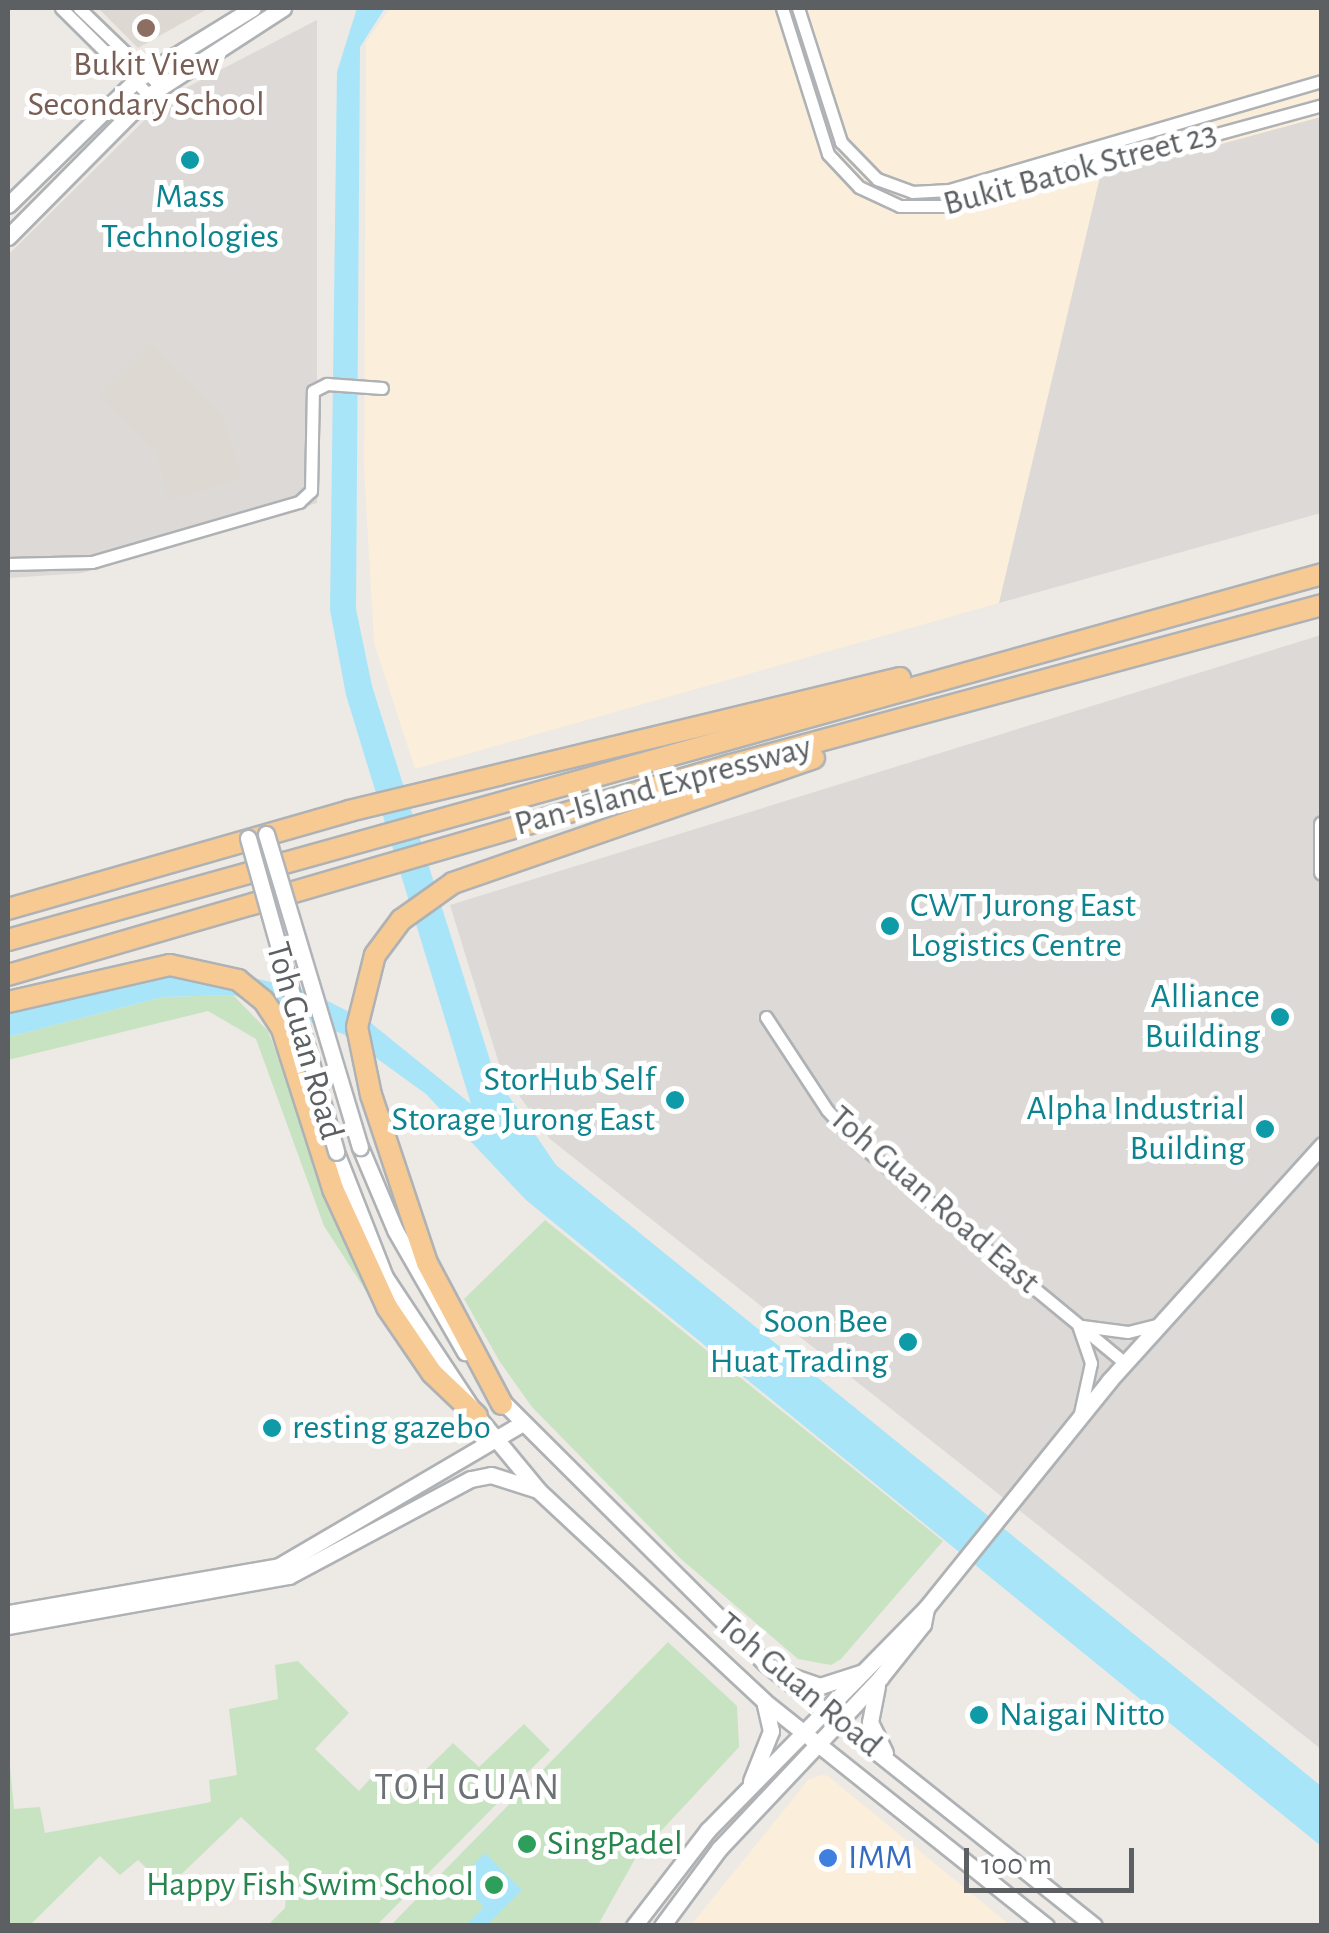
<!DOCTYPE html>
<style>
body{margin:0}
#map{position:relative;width:1329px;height:1933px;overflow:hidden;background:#ede9e4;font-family:"Alegreya Sans",sans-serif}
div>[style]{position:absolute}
.commercial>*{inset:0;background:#fbeedb}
.industrial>*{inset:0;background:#dcd9d6}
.education>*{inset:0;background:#ddd9d2}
.green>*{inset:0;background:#c8e3c2}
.water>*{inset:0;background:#a8e5f9}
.roads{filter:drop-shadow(2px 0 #afb2b5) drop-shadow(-2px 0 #afb2b5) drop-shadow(0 2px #afb2b5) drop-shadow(0 -2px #afb2b5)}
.street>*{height:11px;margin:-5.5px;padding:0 5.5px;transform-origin:5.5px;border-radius:5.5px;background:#fff}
.secondary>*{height:15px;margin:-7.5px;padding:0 7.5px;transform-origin:7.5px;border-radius:7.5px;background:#fff}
.highway>*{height:20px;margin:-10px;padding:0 10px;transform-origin:10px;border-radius:10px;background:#f6ca92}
.bridges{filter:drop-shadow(2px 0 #b0b4b8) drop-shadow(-2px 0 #b0b4b8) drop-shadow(0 2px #b0b4b8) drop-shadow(0 -2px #b0b4b8)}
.secondary-bridge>*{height:15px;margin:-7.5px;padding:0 7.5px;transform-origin:7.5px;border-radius:7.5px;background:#fff}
.dots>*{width:28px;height:28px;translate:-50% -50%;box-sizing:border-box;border:5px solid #fff;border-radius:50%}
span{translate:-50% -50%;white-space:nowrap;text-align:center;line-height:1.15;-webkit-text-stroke:10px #fff;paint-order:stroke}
.education-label{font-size:35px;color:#785e54}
.street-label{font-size:35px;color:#5c6063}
.culture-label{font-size:35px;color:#0d838f}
.left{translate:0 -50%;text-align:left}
.right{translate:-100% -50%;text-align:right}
.leisure-label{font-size:35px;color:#27864d}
.shop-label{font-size:35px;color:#366cbe}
.neighbourhood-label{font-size:38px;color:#6d7375;letter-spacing:2.5px}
.frame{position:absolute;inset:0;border:10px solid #5c6063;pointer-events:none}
.scale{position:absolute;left:964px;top:1848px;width:170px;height:45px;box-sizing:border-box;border:5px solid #5c6063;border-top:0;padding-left:12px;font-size:30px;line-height:35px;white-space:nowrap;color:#5c6063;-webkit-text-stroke:8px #fff;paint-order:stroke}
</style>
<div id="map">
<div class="commercial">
<div style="clip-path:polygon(390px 8px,1321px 8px,1321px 117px,1100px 178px,999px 603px,415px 769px,374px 643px,364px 469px,366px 42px)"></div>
<div style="clip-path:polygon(821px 1775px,828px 1776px,1010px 1925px,691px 1925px,809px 1779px)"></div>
</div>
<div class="industrial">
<div style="clip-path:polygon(317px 20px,317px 503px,82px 573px,8px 578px,8px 255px,168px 97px)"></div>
<div style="clip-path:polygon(1321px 117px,1321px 513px,999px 603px,1100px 177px)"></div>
<div style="clip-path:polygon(1321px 635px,1321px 1749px,550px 1139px,501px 1070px,450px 905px)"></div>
</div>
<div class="education">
<div style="clip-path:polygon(98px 8px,209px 8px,138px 48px)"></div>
<div style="clip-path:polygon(151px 342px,224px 416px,242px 479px,169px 500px,156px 453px,98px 395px)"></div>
</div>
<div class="green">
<div style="clip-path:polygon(233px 995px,268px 1031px,373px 1302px,324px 1226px,256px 1039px,208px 1011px,8px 1060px,8px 1037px,163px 997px)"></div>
<div style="clip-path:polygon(545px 1220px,943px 1541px,841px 1659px,831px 1665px,798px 1659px,681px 1559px,532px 1407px,500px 1362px,464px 1299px)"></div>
<div style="clip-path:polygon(668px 1642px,737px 1706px,739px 1747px,635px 1859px,598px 1925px,390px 1926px)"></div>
<div style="clip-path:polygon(298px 1661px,349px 1713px,315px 1749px,359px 1791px,373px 1776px,397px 1798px,453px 1743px,479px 1767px,524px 1724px,550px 1750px,377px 1925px,268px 1925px,285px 1908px,289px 1862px,241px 1817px,167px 1888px,138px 1860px,120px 1875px,100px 1856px,30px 1925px,8px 1925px,8px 1743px,14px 1809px,40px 1807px,45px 1833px,211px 1802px,209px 1780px,237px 1775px,229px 1709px,278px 1699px,275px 1665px)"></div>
</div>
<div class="water">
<div style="clip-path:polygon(357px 8px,385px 8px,360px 47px,356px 609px,372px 686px,495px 1076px,556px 1165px,1321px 1786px,1321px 1846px,526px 1200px,426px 1094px,343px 1034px,233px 995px,163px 997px,8px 1037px,8px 1013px,150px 975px,241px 975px,308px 991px,371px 1023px,471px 1104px,346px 695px,330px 610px,337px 72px)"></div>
<div style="clip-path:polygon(485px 1853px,522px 1890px,487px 1925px,466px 1925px,484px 1907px,467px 1889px,475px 1881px,466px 1872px)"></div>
</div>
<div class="roads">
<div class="street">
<div style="left:61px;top:8px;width:124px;rotate:44.7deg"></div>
<div style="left:79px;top:8px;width:112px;rotate:43.9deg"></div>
<div style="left:782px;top:8px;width:153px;rotate:72.5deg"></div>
<div style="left:828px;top:154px;width:45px;rotate:46.8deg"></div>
<div style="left:859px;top:187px;width:45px;rotate:24.9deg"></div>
<div style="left:900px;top:206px;width:53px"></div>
<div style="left:953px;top:206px;width:383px;rotate:-15.3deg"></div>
<div style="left:798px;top:8px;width:141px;rotate:72.2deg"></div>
<div style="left:841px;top:142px;width:52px;rotate:45.8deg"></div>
<div style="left:877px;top:179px;width:37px;rotate:20deg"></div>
<div style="left:912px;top:192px;width:37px;rotate:-3deg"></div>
<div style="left:949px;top:190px;width:389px;rotate:-16.3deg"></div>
<div style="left:8px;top:564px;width:84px;rotate:-1.4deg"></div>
<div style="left:92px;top:562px;width:216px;rotate:-16.2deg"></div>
<div style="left:299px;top:502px;width:16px;rotate:-43deg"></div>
<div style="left:311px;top:491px;width:100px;rotate:-88.9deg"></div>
<div style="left:313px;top:391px;width:16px;rotate:-27deg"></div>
<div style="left:327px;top:384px;width:55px;rotate:4.2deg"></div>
<div style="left:766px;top:1017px;width:111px;rotate:56.7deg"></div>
<div style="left:827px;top:1110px;width:45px;rotate:46.8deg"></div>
<div style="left:858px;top:1143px;width:346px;rotate:39.5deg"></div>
<div style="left:1078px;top:1325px;width:40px;rotate:71.1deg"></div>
<div style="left:1091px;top:1363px;width:51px;rotate:102.4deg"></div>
<div style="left:1082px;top:1326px;width:46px;rotate:7.4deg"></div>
<div style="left:1128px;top:1332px;width:33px;rotate:-14deg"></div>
</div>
<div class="secondary">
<div style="left:8px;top:205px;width:179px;rotate:-44.3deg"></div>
<div style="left:136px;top:80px;width:137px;rotate:-31.6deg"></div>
<div style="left:8px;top:237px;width:200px;rotate:-45.2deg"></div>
<div style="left:149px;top:95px;width:160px;rotate:-33deg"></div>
<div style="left:1322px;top:824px;width:48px;rotate:90deg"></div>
<div style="left:360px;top:1147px;width:90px;rotate:67.1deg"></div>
<div style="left:395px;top:1230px;width:141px;rotate:60.2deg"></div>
<div style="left:336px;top:1152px;width:134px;rotate:68.6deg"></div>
<div style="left:385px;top:1277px;width:167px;rotate:56.5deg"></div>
<div style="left:477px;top:1416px;width:97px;rotate:50.4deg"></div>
<div style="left:539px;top:1491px;width:308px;rotate:43deg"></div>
<div style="left:764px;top:1701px;width:361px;rotate:38.6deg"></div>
<div style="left:496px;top:1395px;width:380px;rotate:44.9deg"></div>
<div style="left:765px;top:1663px;width:421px;rotate:38.6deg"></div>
<div style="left:8px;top:1613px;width:275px;rotate:-9.8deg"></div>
<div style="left:279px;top:1566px;width:281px;rotate:-30.4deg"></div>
<div style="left:8px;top:1626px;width:285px;rotate:-10.1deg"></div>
<div style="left:289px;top:1576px;width:206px;rotate:-28.1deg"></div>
<div style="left:471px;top:1479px;width:20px;rotate:-11deg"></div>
<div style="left:491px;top:1475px;width:46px;rotate:17.7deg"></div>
<div style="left:791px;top:1676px;width:31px;rotate:19deg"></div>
<div style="left:820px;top:1686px;width:45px;rotate:-18deg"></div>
<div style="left:877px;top:1686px;width:37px;rotate:101deg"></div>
<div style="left:870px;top:1722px;width:34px;rotate:64deg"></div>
<div style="left:751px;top:1781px;width:54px;rotate:-68.2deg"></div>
<div style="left:771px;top:1731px;width:28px;rotate:-103deg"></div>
<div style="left:634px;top:1926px;width:121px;rotate:-52.4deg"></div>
<div style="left:708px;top:1830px;width:311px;rotate:-45.5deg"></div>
<div style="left:926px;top:1608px;width:292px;rotate:-51.1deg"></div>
<div style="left:1109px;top:1381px;width:318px;rotate:-47.9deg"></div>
<div style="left:662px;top:1926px;width:96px;rotate:-53.5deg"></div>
<div style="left:719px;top:1849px;width:235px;rotate:-46.7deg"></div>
<div style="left:880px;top:1678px;width:69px;rotate:-51.5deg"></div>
<div style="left:923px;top:1624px;width:16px;rotate:-79deg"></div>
</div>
<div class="highway">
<div style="left:8px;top:909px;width:355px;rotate:-16deg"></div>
<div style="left:349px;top:811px;width:567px;rotate:-13.57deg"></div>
<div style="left:8px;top:940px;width:1364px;rotate:-15.56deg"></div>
<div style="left:8px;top:975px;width:753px;rotate:-16.2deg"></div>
<div style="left:731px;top:765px;width:612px;rotate:-15.15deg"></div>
<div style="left:8px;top:1002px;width:166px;rotate:-12.9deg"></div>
<div style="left:170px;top:965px;width:70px;rotate:12.4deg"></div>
<div style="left:238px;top:980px;width:33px;rotate:39deg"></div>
<div style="left:264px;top:1001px;width:33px;rotate:57deg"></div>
<div style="left:282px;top:1029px;width:168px;rotate:72.3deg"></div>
<div style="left:333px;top:1189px;width:130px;rotate:65.4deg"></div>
<div style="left:387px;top:1307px;width:80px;rotate:55.7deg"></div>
<div style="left:432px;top:1373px;width:62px;rotate:43.7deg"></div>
<div style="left:502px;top:1404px;width:160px;rotate:-118deg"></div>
<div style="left:427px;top:1263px;width:177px;rotate:-108.4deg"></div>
<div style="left:371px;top:1095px;width:69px;rotate:-101.6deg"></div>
<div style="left:357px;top:1027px;width:74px;rotate:-76deg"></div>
<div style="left:375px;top:955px;width:44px;rotate:-53.4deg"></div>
<div style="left:401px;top:920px;width:64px;rotate:-35.4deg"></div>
<div style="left:453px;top:883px;width:382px;rotate:-19.1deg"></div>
</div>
</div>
<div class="bridges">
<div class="secondary-bridge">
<div style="left:266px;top:834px;width:327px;rotate:73.3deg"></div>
<div style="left:248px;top:838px;width:326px;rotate:74.3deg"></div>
</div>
</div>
<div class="dots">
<div style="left:146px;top:28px;background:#8d6e63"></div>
<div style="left:190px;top:160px;background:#0f9aa8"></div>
<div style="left:890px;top:926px;background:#0f9aa8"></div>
<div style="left:1280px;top:1017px;background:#0f9aa8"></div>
<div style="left:675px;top:1100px;background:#0f9aa8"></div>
<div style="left:1265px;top:1129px;background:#0f9aa8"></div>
<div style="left:908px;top:1342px;background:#0f9aa8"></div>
<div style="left:272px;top:1428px;background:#0f9aa8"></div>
<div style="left:979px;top:1715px;background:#0f9aa8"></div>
<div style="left:527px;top:1844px;background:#2e9e5b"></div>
<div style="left:828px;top:1858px;background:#3f7fe0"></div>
<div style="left:494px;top:1885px;background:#2e9e5b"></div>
</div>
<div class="education-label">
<span style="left:146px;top:85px">Bukit View<br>Secondary School</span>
</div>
<div class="street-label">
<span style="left:1080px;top:169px;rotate:-15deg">Bukit Batok Street 23</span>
<span style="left:663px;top:786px;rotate:-15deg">Pan-Island Expressway</span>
<span style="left:304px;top:1041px;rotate:74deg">Toh Guan Road</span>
<span style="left:934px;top:1200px;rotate:41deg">Toh Guan Road East</span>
<span style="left:799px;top:1685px;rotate:40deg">Toh Guan Road</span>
</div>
<div class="culture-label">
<span style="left:190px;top:217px">Mass<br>Technologies</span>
<span class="left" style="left:910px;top:926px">CWT Jurong East<br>Logistics Centre</span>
<span class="right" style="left:1260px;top:1017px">Alliance<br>Building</span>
<span class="right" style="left:655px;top:1100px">StorHub Self<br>Storage Jurong East</span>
<span class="right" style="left:1245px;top:1129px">Alpha Industrial<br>Building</span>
<span class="right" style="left:888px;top:1342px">Soon Bee<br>Huat Trading</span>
<span class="left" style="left:292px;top:1428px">resting gazebo</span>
<span class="left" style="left:999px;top:1715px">Naigai Nitto</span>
</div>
<div class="leisure-label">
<span class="left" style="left:547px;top:1844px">SingPadel</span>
<span class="right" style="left:474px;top:1885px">Happy Fish Swim School</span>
</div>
<div class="shop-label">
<span class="left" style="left:848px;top:1858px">IMM</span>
</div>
<div class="neighbourhood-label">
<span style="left:468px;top:1789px">TOH GUAN</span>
</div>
<div class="frame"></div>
<div class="scale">100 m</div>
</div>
